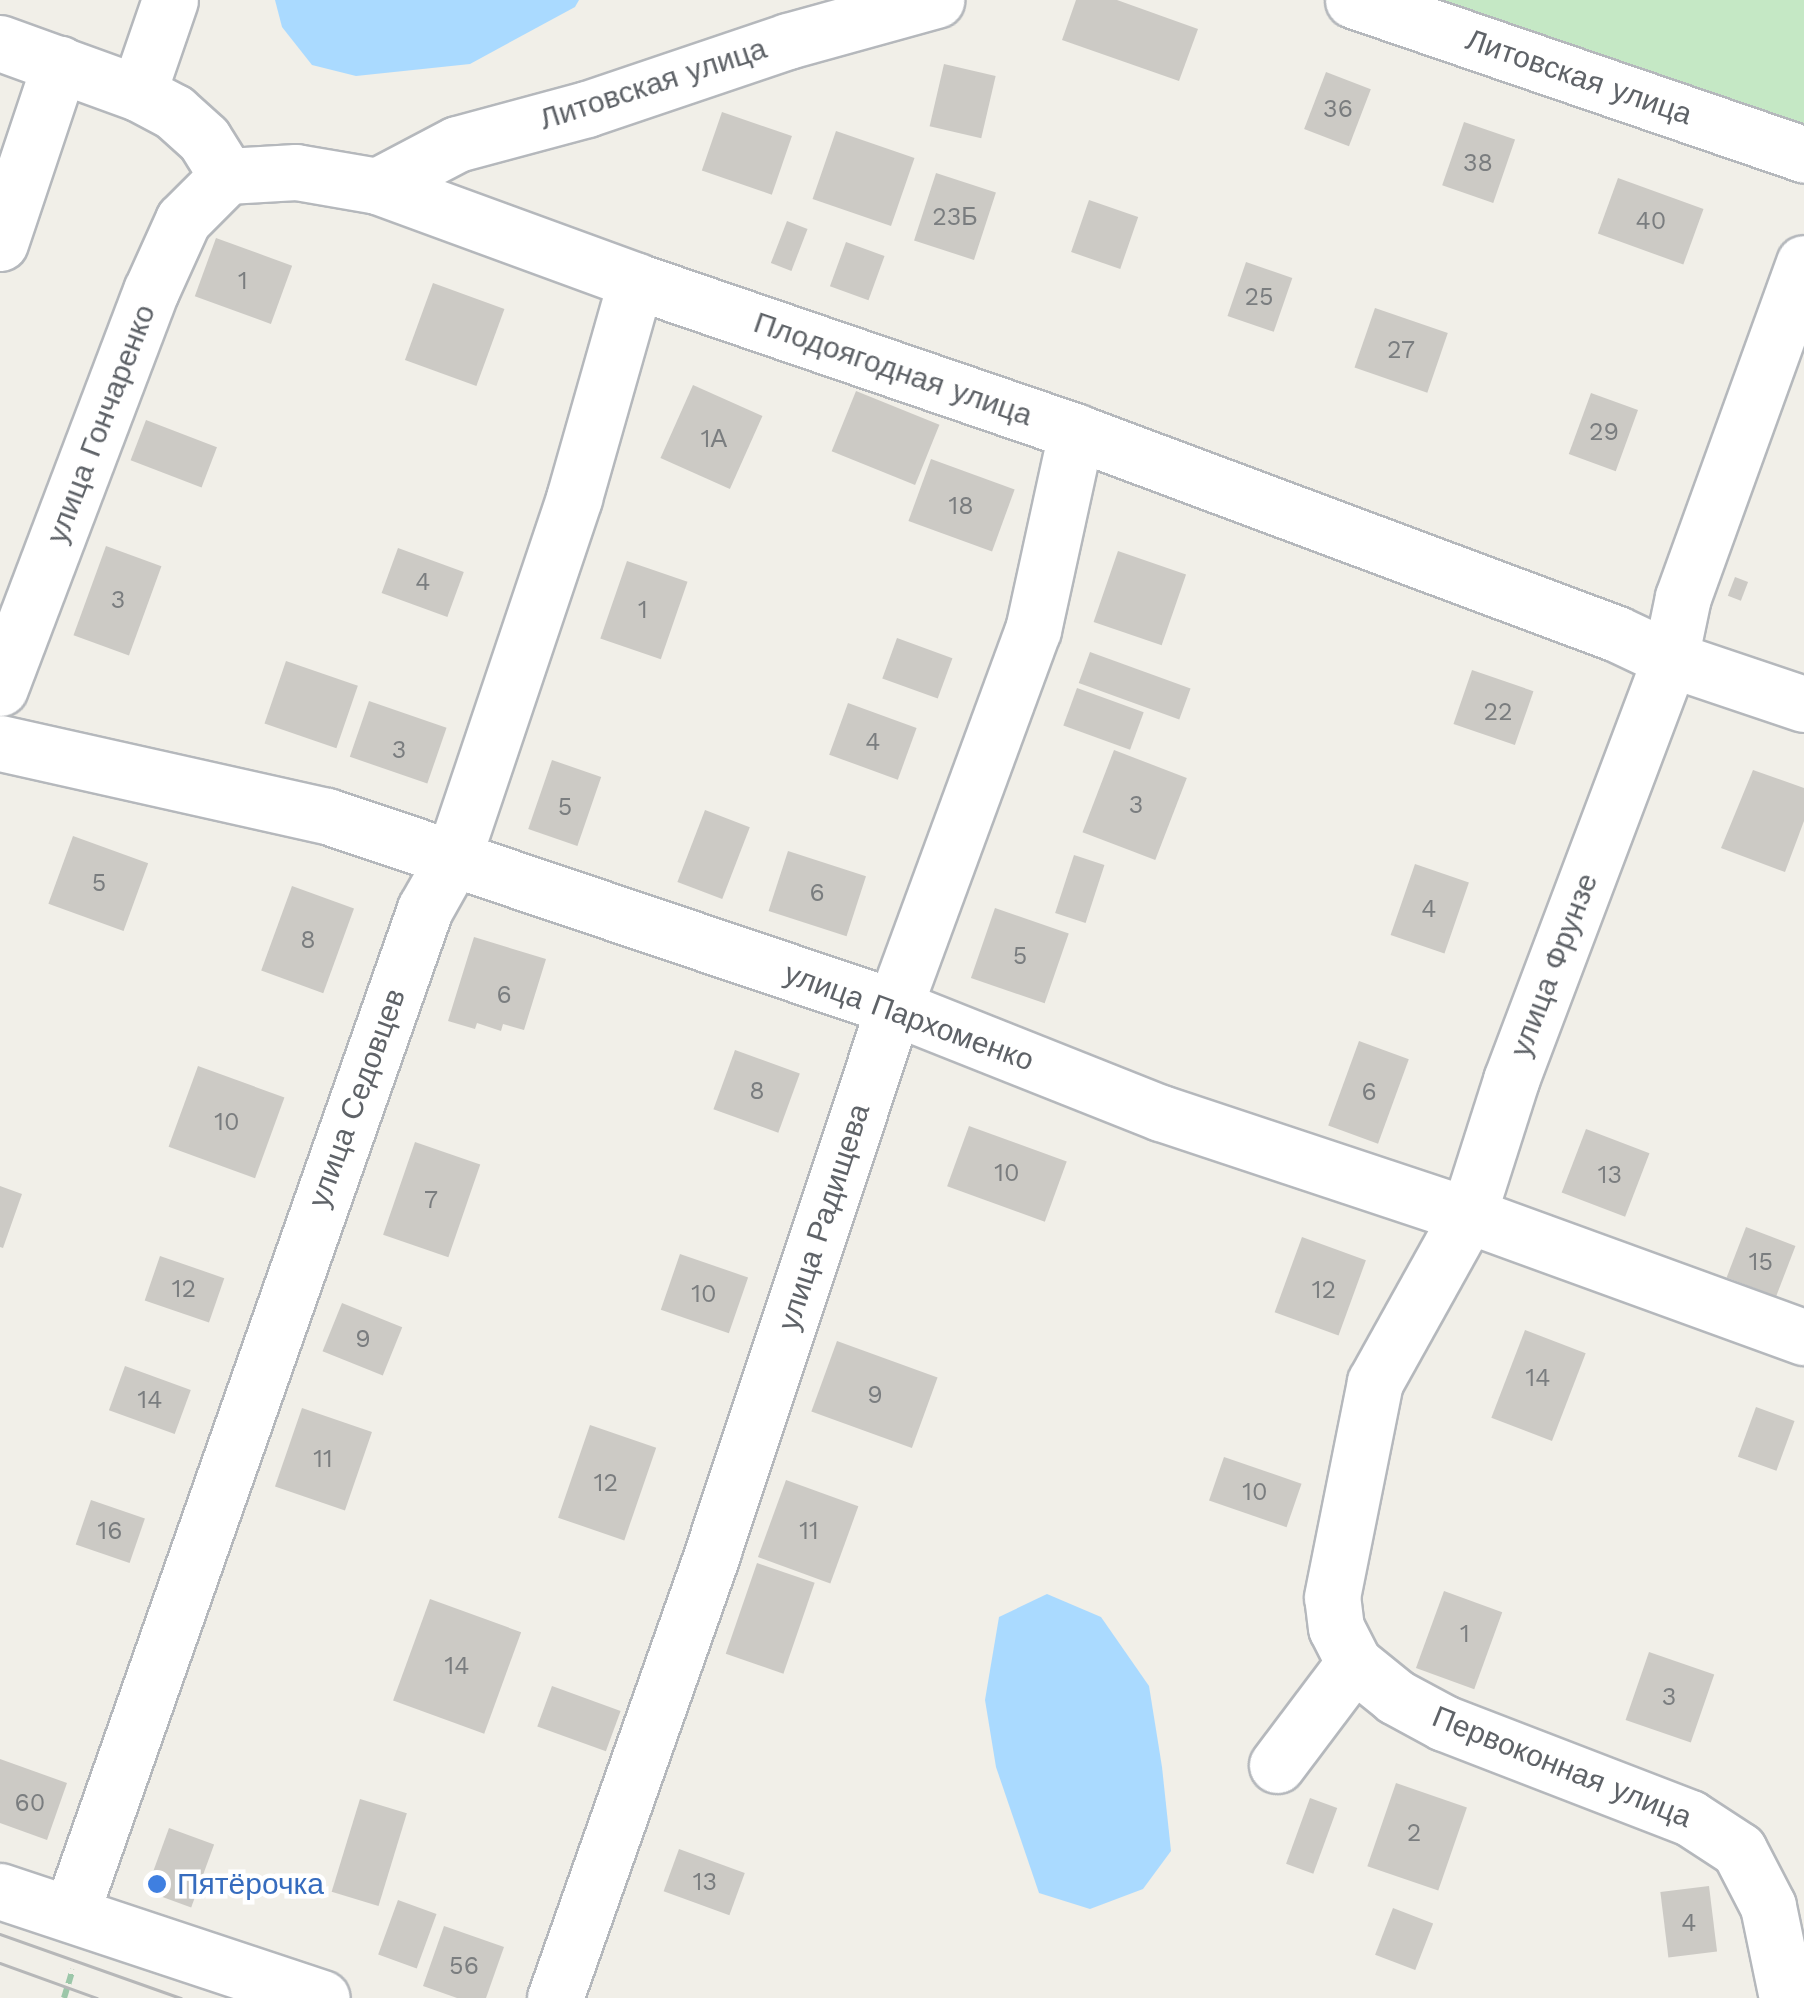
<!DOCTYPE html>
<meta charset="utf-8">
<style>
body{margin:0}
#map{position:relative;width:1804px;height:1998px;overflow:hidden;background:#f1efe8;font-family:"Work Sans",sans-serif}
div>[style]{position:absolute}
.green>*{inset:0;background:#c5e8c5}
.water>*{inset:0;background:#aadaff}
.building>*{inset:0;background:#cccac5;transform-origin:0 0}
.path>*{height:6px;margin-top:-3px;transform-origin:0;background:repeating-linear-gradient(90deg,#9cc7a9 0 10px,transparent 0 15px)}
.roads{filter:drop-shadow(2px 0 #b5b8bc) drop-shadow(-2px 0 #b5b8bc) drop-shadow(0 2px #b5b8bc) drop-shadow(0 -2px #b5b8bc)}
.minor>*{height:55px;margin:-27.5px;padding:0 27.5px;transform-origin:27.5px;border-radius:27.5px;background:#fff}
.tram>*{height:2.5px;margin:-1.25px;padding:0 1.25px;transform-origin:1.25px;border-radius:1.25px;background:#b6b7b8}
.dots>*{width:28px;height:28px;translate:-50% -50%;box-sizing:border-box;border:5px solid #fff;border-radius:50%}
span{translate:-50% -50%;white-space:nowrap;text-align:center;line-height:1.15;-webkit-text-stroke:9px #fff;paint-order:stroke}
.number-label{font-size:25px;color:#7a7d7f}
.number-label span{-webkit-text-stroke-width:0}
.street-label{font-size:30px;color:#5f6368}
.shop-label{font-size:30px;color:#366cbe}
.left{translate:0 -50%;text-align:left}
</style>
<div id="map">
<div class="green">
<div style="clip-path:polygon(1440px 0,1804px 0,1804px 131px,1796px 134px)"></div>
</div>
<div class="water">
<div style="clip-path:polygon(275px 0,579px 0,575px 7px,470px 64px,356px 76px,312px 65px,282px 27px)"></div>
<div style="clip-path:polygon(1047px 1594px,1101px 1617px,1149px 1686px,1162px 1767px,1171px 1851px,1143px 1889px,1090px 1909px,1039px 1893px,996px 1767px,985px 1700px,999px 1617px)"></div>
</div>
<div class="building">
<div style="clip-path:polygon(1076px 0,1117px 0,1198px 29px,1179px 81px,1062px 40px)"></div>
<div style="left:944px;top:64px;width:53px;height:64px;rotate:13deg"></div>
<div style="left:1326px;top:72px;width:48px;height:61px;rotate:21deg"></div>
<div style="left:722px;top:112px;width:74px;height:62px;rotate:19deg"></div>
<div style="left:1464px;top:122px;width:54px;height:67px;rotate:19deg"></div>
<div style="left:836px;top:131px;width:83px;height:72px;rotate:19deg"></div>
<div style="left:936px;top:173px;width:63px;height:71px;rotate:18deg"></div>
<div style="left:1618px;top:178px;width:91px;height:59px;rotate:20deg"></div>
<div style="left:1089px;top:200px;width:52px;height:55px;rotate:19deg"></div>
<div style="left:787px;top:221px;width:22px;height:45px;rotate:21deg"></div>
<div style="left:216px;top:238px;width:81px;height:62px;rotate:20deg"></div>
<div style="left:846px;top:242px;width:41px;height:47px;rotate:20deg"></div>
<div style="left:1246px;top:262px;width:49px;height:57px;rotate:19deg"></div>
<div style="left:433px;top:283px;width:76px;height:82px;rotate:20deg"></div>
<div style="left:1375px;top:308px;width:77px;height:63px;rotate:19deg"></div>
<div style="left:693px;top:385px;width:76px;height:80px;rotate:24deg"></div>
<div style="left:856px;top:391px;width:90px;height:65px;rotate:22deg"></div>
<div style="left:1591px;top:393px;width:50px;height:65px;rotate:20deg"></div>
<div style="left:146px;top:420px;width:76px;height:43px;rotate:21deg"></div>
<div style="left:931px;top:459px;width:89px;height:66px;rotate:20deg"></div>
<div style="left:106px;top:546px;width:59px;height:95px;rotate:20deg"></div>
<div style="left:398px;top:548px;width:70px;height:48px;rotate:20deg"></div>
<div style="left:1118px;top:551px;width:72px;height:75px;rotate:19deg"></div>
<div style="left:627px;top:561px;width:64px;height:82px;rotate:19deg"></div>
<div style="left:1735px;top:577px;width:14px;height:20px;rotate:21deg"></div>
<div style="left:897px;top:638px;width:59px;height:43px;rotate:20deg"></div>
<div style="left:1090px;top:652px;width:107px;height:33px;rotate:20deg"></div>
<div style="left:286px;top:661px;width:76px;height:66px;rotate:19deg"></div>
<div style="left:1472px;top:670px;width:65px;height:57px;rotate:19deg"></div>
<div style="left:1077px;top:688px;width:71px;height:40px;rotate:20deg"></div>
<div style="left:369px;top:701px;width:82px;height:59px;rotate:19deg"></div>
<div style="left:848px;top:703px;width:73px;height:55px;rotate:20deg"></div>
<div style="left:1114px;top:750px;width:78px;height:88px;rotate:21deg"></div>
<div style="left:552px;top:760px;width:52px;height:73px;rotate:19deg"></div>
<div style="clip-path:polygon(1753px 770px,1804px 788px,1804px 821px,1785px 872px,1721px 848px)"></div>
<div style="left:705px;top:810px;width:48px;height:77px;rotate:21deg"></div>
<div style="left:73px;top:836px;width:80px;height:72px;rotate:20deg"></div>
<div style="left:788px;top:851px;width:82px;height:63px;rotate:18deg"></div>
<div style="left:1074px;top:855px;width:32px;height:61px;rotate:18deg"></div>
<div style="left:1415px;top:864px;width:57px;height:75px;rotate:19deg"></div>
<div style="left:292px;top:886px;width:66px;height:90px;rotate:20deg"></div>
<div style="left:995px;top:908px;width:78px;height:74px;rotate:19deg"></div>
<div style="clip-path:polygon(474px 937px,546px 959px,524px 1030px,503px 1024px,501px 1031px,477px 1023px,475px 1029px,448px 1021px)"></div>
<div style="left:1359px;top:1041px;width:53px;height:90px;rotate:20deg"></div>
<div style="left:735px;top:1050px;width:69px;height:63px;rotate:20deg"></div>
<div style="left:198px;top:1066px;width:92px;height:86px;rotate:20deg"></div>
<div style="left:969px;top:1126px;width:104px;height:64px;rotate:20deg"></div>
<div style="left:1586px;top:1129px;width:68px;height:68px;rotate:21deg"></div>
<div style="left:415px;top:1142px;width:69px;height:98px;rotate:19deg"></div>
<div style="clip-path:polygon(0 1186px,22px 1194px,3px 1248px,0 1247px)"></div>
<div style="left:1746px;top:1227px;width:53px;height:54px;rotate:21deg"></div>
<div style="left:1302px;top:1237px;width:68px;height:80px;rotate:20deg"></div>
<div style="left:680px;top:1254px;width:72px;height:59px;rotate:19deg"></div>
<div style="left:160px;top:1256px;width:68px;height:47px;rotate:19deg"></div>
<div style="left:342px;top:1303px;width:65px;height:52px;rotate:22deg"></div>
<div style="left:1525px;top:1330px;width:65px;height:94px;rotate:21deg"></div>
<div style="left:837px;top:1341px;width:107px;height:75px;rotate:20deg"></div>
<div style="left:125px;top:1366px;width:70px;height:47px;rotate:20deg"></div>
<div style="left:1756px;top:1407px;width:41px;height:53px;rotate:20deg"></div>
<div style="left:302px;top:1408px;width:74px;height:83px;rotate:19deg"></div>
<div style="left:590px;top:1425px;width:70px;height:98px;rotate:19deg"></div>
<div style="left:1224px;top:1457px;width:82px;height:46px;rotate:19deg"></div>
<div style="left:786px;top:1480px;width:77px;height:82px;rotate:20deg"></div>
<div style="left:91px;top:1500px;width:57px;height:47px;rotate:19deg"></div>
<div style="left:757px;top:1563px;width:61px;height:96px;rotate:19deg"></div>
<div style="left:1444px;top:1591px;width:62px;height:82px;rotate:20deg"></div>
<div style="left:430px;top:1599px;width:97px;height:108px;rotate:20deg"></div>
<div style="left:1649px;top:1652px;width:69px;height:72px;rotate:19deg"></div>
<div style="left:552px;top:1686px;width:73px;height:43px;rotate:20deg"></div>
<div style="clip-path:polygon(0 1759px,67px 1783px,47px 1840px,0 1823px)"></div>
<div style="left:1396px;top:1783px;width:75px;height:88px;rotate:19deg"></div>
<div style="left:1310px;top:1798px;width:29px;height:70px;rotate:20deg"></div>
<div style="left:360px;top:1799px;width:49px;height:97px;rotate:17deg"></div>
<div style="left:169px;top:1828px;width:48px;height:67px;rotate:20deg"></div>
<div style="left:679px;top:1849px;width:70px;height:45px;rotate:20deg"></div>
<div style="left:1709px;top:1886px;width:66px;height:49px;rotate:83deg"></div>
<div style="left:398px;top:1900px;width:41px;height:58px;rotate:20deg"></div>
<div style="left:1393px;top:1908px;width:43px;height:50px;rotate:21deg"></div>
<div style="clip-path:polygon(444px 1926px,504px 1947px,486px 1998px,457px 1998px,423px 1986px)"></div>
</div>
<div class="path">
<div style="left:64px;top:1998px;width:30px;rotate:-73deg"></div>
</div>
<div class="roads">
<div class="minor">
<div style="left:1353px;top:0;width:477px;rotate:18.9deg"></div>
<div style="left:0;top:43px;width:147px;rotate:19.9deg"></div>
<div style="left:138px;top:93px;width:41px;rotate:27.8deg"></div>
<div style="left:174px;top:112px;width:40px;rotate:42deg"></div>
<div style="left:204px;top:139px;width:44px;rotate:58.1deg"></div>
<div style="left:227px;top:176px;width:69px;rotate:-3.3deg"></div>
<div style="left:296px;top:172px;width:82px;rotate:9.8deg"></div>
<div style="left:377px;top:186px;width:276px;rotate:20.1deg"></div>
<div style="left:636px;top:281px;width:465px;rotate:18.9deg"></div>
<div style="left:1076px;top:432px;width:577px;rotate:20.47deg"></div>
<div style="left:1617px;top:634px;width:59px;rotate:25.3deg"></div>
<div style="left:1670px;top:659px;width:141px;rotate:18.6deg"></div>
<div style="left:138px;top:93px;width:98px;rotate:-71deg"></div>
<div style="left:377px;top:186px;width:90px;rotate:-27.7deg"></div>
<div style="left:457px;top:144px;width:135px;rotate:-15.1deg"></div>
<div style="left:587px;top:109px;width:212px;rotate:-18.7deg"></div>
<div style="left:788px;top:41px;width:154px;rotate:-15.5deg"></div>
<div style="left:0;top:243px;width:189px;rotate:-71.5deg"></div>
<div style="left:0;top:688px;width:425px;rotate:-69.2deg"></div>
<div style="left:151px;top:291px;width:78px;rotate:-65.7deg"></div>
<div style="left:183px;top:220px;width:62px;rotate:-45deg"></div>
<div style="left:0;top:743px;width:335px;rotate:12.6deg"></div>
<div style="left:327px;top:816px;width:598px;rotate:18.62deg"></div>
<div style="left:894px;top:1007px;width:287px;rotate:21.7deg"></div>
<div style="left:1161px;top:1113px;width:324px;rotate:18.4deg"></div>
<div style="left:1468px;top:1215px;width:357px;rotate:20deg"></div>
<div style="left:1277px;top:1765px;width:128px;rotate:-53deg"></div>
<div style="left:0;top:1891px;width:339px;rotate:18.4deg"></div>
<div style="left:71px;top:1913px;width:1065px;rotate:-70.58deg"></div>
<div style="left:425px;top:909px;width:55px;rotate:-60.6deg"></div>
<div style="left:452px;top:861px;width:383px;rotate:-71.4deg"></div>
<div style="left:574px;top:498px;width:226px;rotate:-74.1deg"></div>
<div style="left:555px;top:1998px;width:474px;rotate:-70.5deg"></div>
<div style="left:713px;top:1551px;width:573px;rotate:-71.6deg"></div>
<div style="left:894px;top:1007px;width:402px;rotate:-69.8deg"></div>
<div style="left:1033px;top:630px;width:203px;rotate:-77.7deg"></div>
<div style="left:1787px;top:1998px;width:94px;rotate:-101.7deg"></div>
<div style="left:1768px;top:1906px;width:63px;rotate:-117.4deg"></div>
<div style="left:1739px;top:1850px;width:59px;rotate:-146.9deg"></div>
<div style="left:1690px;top:1818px;width:264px;rotate:-158.9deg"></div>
<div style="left:1444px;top:1723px;width:55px;rotate:-151.6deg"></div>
<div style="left:1396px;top:1697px;width:54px;rotate:-141deg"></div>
<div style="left:1354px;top:1663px;width:39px;rotate:-117deg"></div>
<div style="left:1336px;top:1628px;width:31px;rotate:-97deg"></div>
<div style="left:1332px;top:1597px;width:219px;rotate:-78.7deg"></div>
<div style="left:1375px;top:1382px;width:191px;rotate:-60.9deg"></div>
<div style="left:1468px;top:1215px;width:142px;rotate:-72.3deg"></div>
<div style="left:1511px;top:1080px;width:450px;rotate:-69.3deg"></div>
<div style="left:1670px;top:659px;width:63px;rotate:-78.2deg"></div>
<div style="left:1683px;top:597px;width:355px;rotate:-70.1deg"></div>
</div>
</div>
<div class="tram">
<div style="left:0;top:1934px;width:192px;rotate:19.5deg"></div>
<div style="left:0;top:1963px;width:103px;rotate:19.8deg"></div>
</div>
<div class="dots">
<div style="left:157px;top:1884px;background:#3f7fe0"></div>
</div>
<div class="number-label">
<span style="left:1338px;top:109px">36</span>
<span style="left:1478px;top:163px">38</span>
<span style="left:955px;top:217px">23Б</span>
<span style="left:1651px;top:221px">40</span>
<span style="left:243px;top:281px">1</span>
<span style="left:1259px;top:297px">25</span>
<span style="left:1401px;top:350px">27</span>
<span style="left:1604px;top:432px">29</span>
<span style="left:714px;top:439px">1А</span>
<span style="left:961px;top:506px">18</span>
<span style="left:423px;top:582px">4</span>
<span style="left:118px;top:600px">3</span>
<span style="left:643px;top:610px">1</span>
<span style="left:1498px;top:712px">22</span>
<span style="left:873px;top:742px">4</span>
<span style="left:399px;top:750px">3</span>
<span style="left:1136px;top:805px">3</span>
<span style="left:565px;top:807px">5</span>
<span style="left:99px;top:883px">5</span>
<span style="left:817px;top:893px">6</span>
<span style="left:1429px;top:909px">4</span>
<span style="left:308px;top:940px">8</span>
<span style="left:1020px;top:956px">5</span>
<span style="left:504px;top:995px">6</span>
<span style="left:757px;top:1091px">8</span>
<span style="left:1369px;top:1092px">6</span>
<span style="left:227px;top:1122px">10</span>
<span style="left:1007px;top:1173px">10</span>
<span style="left:1610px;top:1175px">13</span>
<span style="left:431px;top:1200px">7</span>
<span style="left:1761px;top:1262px">15</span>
<span style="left:184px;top:1289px">12</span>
<span style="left:1324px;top:1290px">12</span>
<span style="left:704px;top:1294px">10</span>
<span style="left:363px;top:1339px">9</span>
<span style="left:1538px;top:1378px">14</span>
<span style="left:875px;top:1395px">9</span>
<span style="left:150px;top:1400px">14</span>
<span style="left:323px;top:1459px">11</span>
<span style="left:606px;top:1483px">12</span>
<span style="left:1255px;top:1492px">10</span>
<span style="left:110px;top:1531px">16</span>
<span style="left:809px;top:1531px">11</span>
<span style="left:1465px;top:1634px">1</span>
<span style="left:457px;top:1666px">14</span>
<span style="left:1669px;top:1697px">3</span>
<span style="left:30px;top:1803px">60</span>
<span style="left:1414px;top:1833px">2</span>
<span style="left:705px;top:1882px">13</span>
<span style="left:1689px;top:1923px">4</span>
<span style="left:464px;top:1966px">56</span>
</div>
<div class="street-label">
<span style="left:1579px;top:77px;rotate:19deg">Литовская улица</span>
<span style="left:653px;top:84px;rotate:-18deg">Литовская улица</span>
<span style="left:893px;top:369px;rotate:19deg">Плодоягодная улица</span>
<span style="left:101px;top:424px;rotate:-69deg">улица Гончаренко</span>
<span style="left:1554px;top:965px;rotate:-69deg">улица Фрунзе</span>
<span style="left:909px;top:1017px;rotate:20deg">улица Пархоменко</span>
<span style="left:357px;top:1098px;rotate:-70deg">улица Седовцев</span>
<span style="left:824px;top:1217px;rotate:-72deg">улица Радищева</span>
<span style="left:1562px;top:1767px;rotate:22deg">Первоконная улица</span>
</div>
<div class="shop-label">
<span class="left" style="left:177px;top:1884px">Пятёрочка</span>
</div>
</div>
